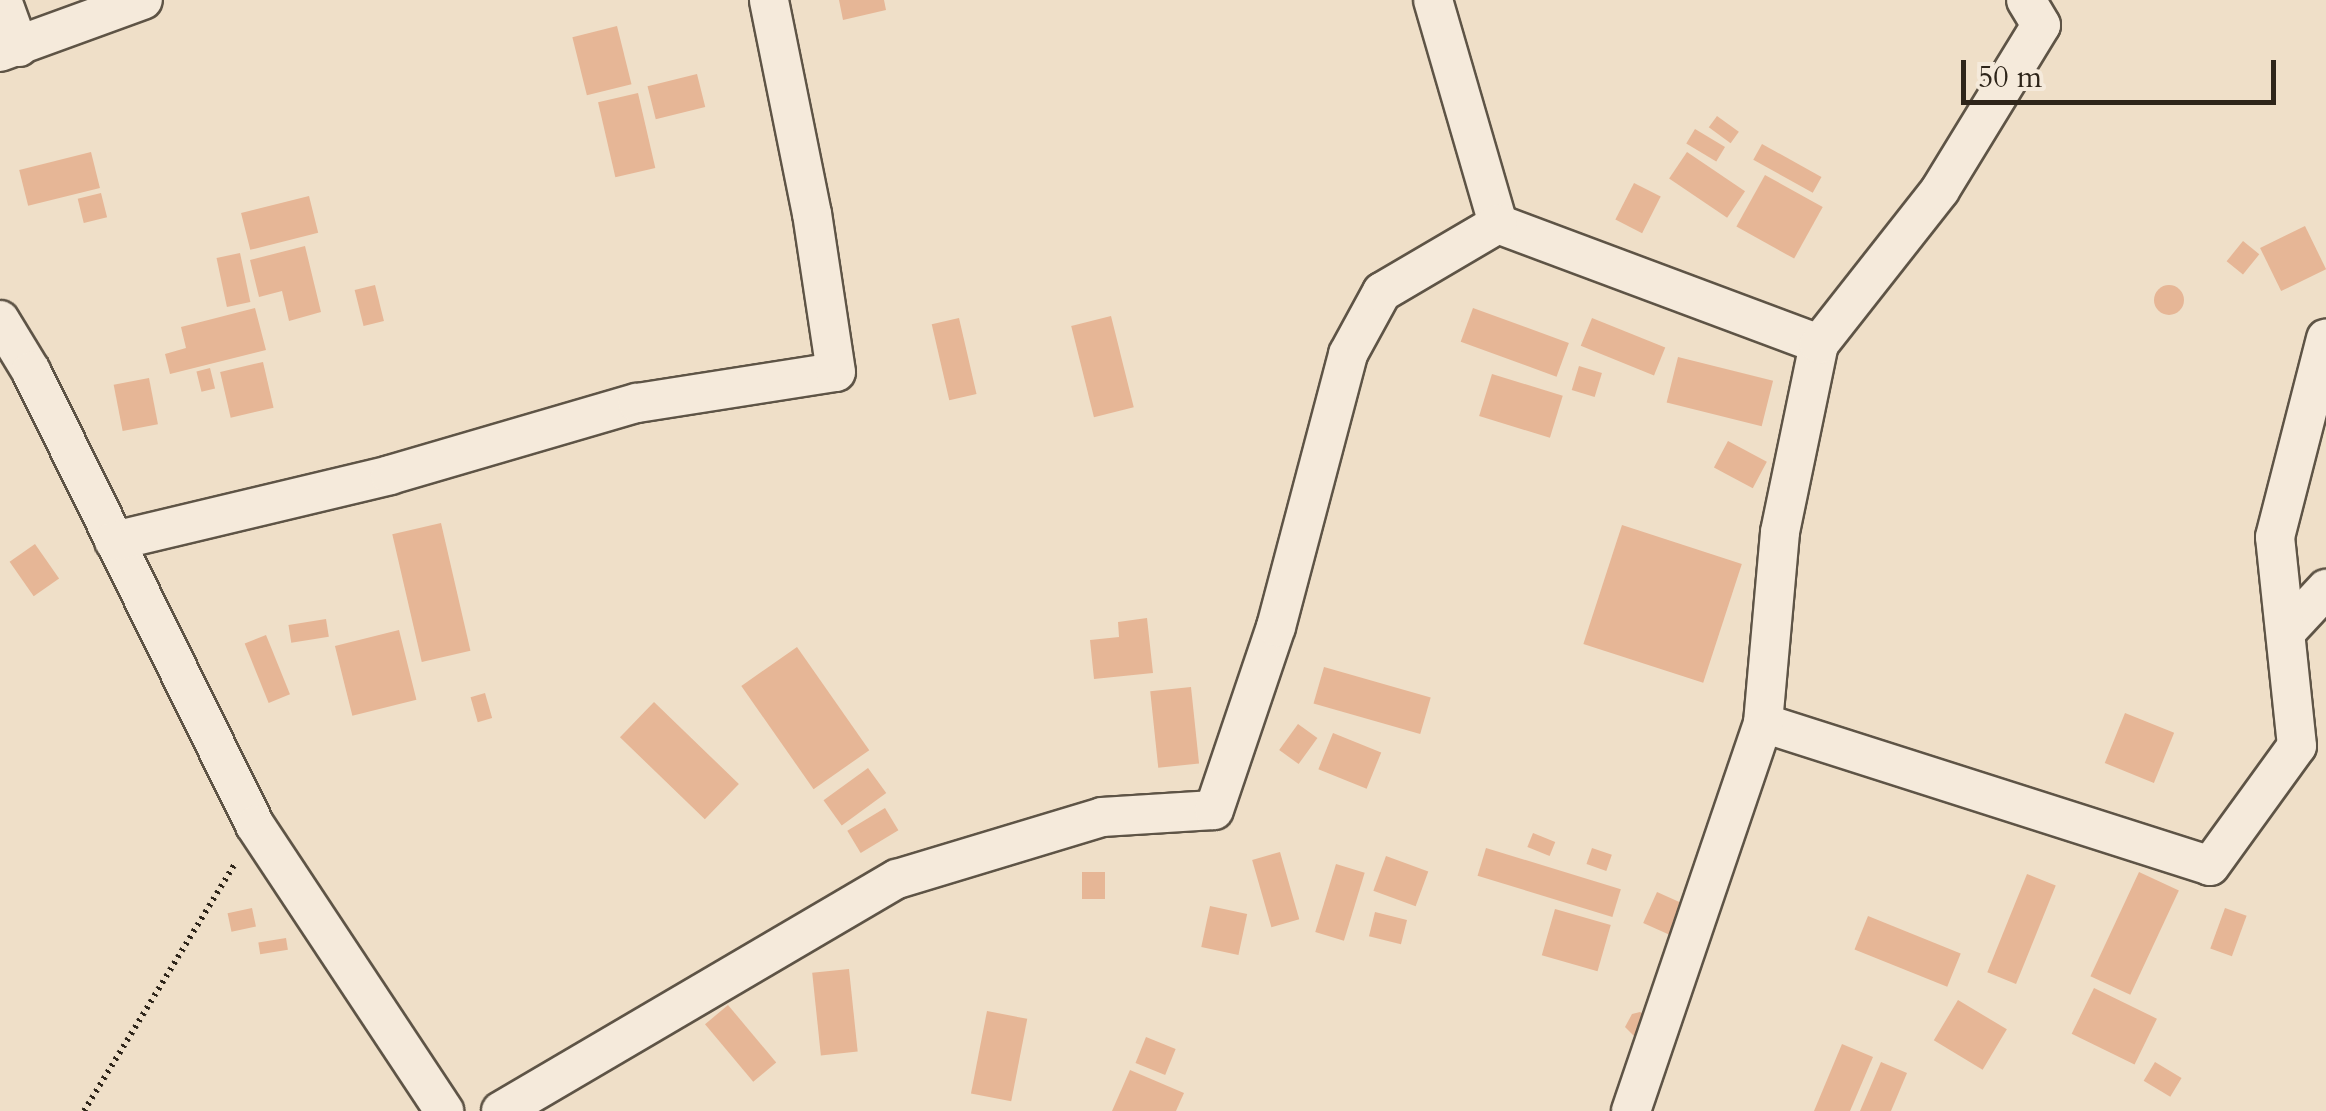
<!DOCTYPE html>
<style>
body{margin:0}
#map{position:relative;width:2326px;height:1111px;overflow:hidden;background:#efdfc8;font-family:Cardo,serif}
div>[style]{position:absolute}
.building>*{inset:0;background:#e6b696;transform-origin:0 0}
.round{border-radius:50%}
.path>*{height:6px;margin-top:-3px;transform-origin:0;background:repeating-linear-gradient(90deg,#2e251a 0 2.5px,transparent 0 7.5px)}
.roads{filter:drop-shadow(2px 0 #5e5446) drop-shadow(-2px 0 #5e5446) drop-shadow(0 2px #5e5446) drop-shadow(0 -2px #5e5446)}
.street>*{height:38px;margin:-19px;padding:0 19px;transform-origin:19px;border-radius:19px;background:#f5eadb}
span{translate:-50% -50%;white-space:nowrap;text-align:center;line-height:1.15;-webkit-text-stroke:10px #f5eadb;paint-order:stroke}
.scale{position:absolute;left:1961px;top:60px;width:315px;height:45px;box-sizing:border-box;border:5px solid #2e251a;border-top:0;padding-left:12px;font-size:30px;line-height:35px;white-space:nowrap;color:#2e251a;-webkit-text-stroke:8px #f5eadb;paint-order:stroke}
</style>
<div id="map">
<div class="building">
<div style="clip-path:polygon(839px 0,884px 0,886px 10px,843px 20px)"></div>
<div style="left:617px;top:26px;width:60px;height:46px;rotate:76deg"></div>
<div style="left:697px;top:74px;width:34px;height:51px;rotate:76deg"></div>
<div style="left:638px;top:93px;width:77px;height:41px;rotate:77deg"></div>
<div style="left:1717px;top:116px;width:27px;height:14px;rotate:36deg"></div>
<div style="left:1695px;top:129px;width:35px;height:17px;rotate:31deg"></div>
<div style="left:1762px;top:144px;width:68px;height:18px;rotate:29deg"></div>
<div style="left:91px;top:152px;width:37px;height:74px;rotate:76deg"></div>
<div style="left:1687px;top:152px;width:70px;height:32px;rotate:34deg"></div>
<div style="left:1765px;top:175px;width:66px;height:59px;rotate:29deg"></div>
<div style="left:1634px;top:183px;width:30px;height:41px;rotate:27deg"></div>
<div style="left:101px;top:193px;width:25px;height:24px;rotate:76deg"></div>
<div style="left:309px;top:196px;width:38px;height:70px;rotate:76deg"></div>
<div style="left:2305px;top:226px;width:48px;height:50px;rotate:64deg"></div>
<div style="left:2243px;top:241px;width:21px;height:26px;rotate:39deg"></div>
<div style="clip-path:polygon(305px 246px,321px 312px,289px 321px,282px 291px,259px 297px,250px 260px)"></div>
<div style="left:240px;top:253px;width:50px;height:24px;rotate:78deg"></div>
<div class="round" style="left:2154px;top:285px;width:30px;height:30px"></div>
<div style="left:375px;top:285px;width:37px;height:21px;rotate:76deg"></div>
<div style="clip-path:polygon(255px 308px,266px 350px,170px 374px,165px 354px,186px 348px,181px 327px)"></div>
<div style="left:1473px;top:308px;width:102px;height:36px;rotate:20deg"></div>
<div style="left:1111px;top:316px;width:94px;height:41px;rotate:76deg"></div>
<div style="left:959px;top:318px;width:78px;height:28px;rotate:77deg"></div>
<div style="left:1592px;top:318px;width:79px;height:30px;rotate:22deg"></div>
<div style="left:1678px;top:357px;width:98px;height:47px;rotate:14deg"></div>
<div style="left:263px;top:362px;width:47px;height:44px;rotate:77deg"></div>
<div style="left:1579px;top:366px;width:24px;height:25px;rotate:17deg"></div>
<div style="left:210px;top:368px;width:21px;height:14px;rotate:76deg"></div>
<div style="left:1492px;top:374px;width:74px;height:44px;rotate:17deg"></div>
<div style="left:149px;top:378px;width:47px;height:36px;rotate:79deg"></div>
<div style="left:1728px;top:441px;width:44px;height:30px;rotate:28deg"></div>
<div style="left:441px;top:523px;width:131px;height:50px;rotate:77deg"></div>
<div style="left:1622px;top:525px;width:126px;height:125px;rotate:18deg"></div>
<div style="left:35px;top:544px;width:42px;height:31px;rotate:55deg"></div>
<div style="clip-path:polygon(1147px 618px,1153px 673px,1094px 679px,1090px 640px,1119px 637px,1118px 622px)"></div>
<div style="left:326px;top:619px;width:18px;height:38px;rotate:81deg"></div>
<div style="left:399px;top:630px;width:72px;height:66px;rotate:76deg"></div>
<div style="left:266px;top:635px;width:64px;height:23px;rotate:68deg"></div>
<div style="left:797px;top:647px;width:126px;height:68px;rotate:55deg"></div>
<div style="left:1324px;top:667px;width:111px;height:38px;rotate:16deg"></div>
<div style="left:1191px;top:687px;width:77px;height:41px;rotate:84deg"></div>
<div style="left:485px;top:693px;width:26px;height:15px;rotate:74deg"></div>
<div style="left:654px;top:702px;width:118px;height:49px;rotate:44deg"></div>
<div style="left:2125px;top:713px;width:53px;height:54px;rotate:22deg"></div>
<div style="left:1298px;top:724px;width:24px;height:32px;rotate:36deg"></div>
<div style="left:1333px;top:733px;width:52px;height:39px;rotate:22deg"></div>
<div style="left:868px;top:768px;width:31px;height:55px;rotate:54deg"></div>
<div style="left:885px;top:808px;width:26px;height:44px;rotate:59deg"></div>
<div style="left:1533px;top:833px;width:24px;height:15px;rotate:22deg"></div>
<div style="left:1486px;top:848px;width:141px;height:29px;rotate:17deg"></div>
<div style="left:1592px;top:848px;width:21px;height:17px;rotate:19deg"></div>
<div style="left:1280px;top:852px;width:70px;height:29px;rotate:74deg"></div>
<div style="left:1386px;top:856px;width:45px;height:37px;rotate:20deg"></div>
<div style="left:1336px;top:864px;width:30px;height:71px;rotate:17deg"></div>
<div style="left:1082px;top:872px;width:23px;height:27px"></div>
<div style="left:2139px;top:872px;width:44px;height:115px;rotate:25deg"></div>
<div style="left:2027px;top:874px;width:31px;height:106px;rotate:22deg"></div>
<div style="left:1657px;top:892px;width:30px;height:34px;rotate:24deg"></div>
<div style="left:1210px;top:906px;width:38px;height:42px;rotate:12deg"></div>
<div style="left:252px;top:908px;width:19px;height:25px;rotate:78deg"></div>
<div style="left:2225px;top:908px;width:23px;height:43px;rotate:20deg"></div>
<div style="left:1555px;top:909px;width:58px;height:48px;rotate:16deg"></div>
<div style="left:1375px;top:912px;width:33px;height:25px;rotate:14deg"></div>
<div style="left:1868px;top:916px;width:100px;height:36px;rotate:22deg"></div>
<div style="left:286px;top:938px;width:12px;height:28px;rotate:81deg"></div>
<div style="left:849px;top:969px;width:83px;height:37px;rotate:84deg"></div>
<div style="left:2094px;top:988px;width:70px;height:51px;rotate:26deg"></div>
<div style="left:1958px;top:1000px;width:57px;height:47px;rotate:31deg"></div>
<div style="left:728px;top:1005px;width:75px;height:30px;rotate:50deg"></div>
<div style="left:987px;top:1011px;width:41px;height:84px;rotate:11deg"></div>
<div style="clip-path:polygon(1640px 1012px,1648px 1016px,1636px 1038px,1625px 1027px,1632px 1014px)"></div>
<div style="left:1146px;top:1037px;width:32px;height:28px;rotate:22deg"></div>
<div style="clip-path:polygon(1842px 1044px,1873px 1057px,1850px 1111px,1814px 1111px)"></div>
<div style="clip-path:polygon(1881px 1062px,1907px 1073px,1891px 1111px,1860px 1111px)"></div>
<div style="left:2155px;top:1062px;width:31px;height:22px;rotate:31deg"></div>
<div style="clip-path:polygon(1130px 1070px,1184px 1093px,1176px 1111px,1112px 1111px)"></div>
</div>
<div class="path">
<div style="left:84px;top:1111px;width:292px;rotate:-58.6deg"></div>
</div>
<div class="roads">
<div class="street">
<div style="left:2px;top:0;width:50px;rotate:70.1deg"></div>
<div style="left:1433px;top:0;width:233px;rotate:73.8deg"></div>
<div style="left:0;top:52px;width:152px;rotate:-20deg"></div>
<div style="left:1498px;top:224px;width:343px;rotate:20.5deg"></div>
<div style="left:0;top:320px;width:60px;rotate:58.7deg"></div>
<div style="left:31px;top:371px;width:506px;rotate:63.74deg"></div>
<div style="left:255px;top:825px;width:343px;rotate:56.5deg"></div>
<div style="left:114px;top:541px;width:284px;rotate:-13.4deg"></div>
<div style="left:390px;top:475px;width:257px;rotate:-16.3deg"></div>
<div style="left:637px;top:403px;width:201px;rotate:-8.9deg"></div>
<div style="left:836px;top:372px;width:160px;rotate:-98.6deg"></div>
<div style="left:812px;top:214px;width:218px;rotate:-101.4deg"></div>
<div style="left:2286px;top:632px;width:59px;rotate:-47.1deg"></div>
<div style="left:1763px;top:723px;width:469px;rotate:17.7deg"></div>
<div style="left:2210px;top:866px;width:148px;rotate:-54.1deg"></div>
<div style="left:2297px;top:746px;width:210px;rotate:-96deg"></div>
<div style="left:2275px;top:537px;width:205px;rotate:-75.6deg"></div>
<div style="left:501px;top:1111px;width:459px;rotate:-30.4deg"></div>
<div style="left:897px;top:879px;width:214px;rotate:-16.8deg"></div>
<div style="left:1102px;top:817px;width:112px;rotate:-3.6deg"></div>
<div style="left:1214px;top:810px;width:193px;rotate:-71.3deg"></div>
<div style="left:1276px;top:627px;width:282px;rotate:-75.2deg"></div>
<div style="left:1348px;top:354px;width:71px;rotate:-61.3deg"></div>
<div style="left:1382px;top:292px;width:134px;rotate:-30.4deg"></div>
<div style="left:1631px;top:1111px;width:410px;rotate:-71.2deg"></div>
<div style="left:1763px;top:723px;width:192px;rotate:-84.9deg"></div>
<div style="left:1780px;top:532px;width:192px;rotate:-78.3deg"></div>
<div style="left:1819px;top:344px;width:196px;rotate:-51.8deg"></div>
<div style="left:1940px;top:190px;width:193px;rotate:-58.5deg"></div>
<div style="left:2041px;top:25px;width:29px;rotate:-121deg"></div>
</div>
</div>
<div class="scale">50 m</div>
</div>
